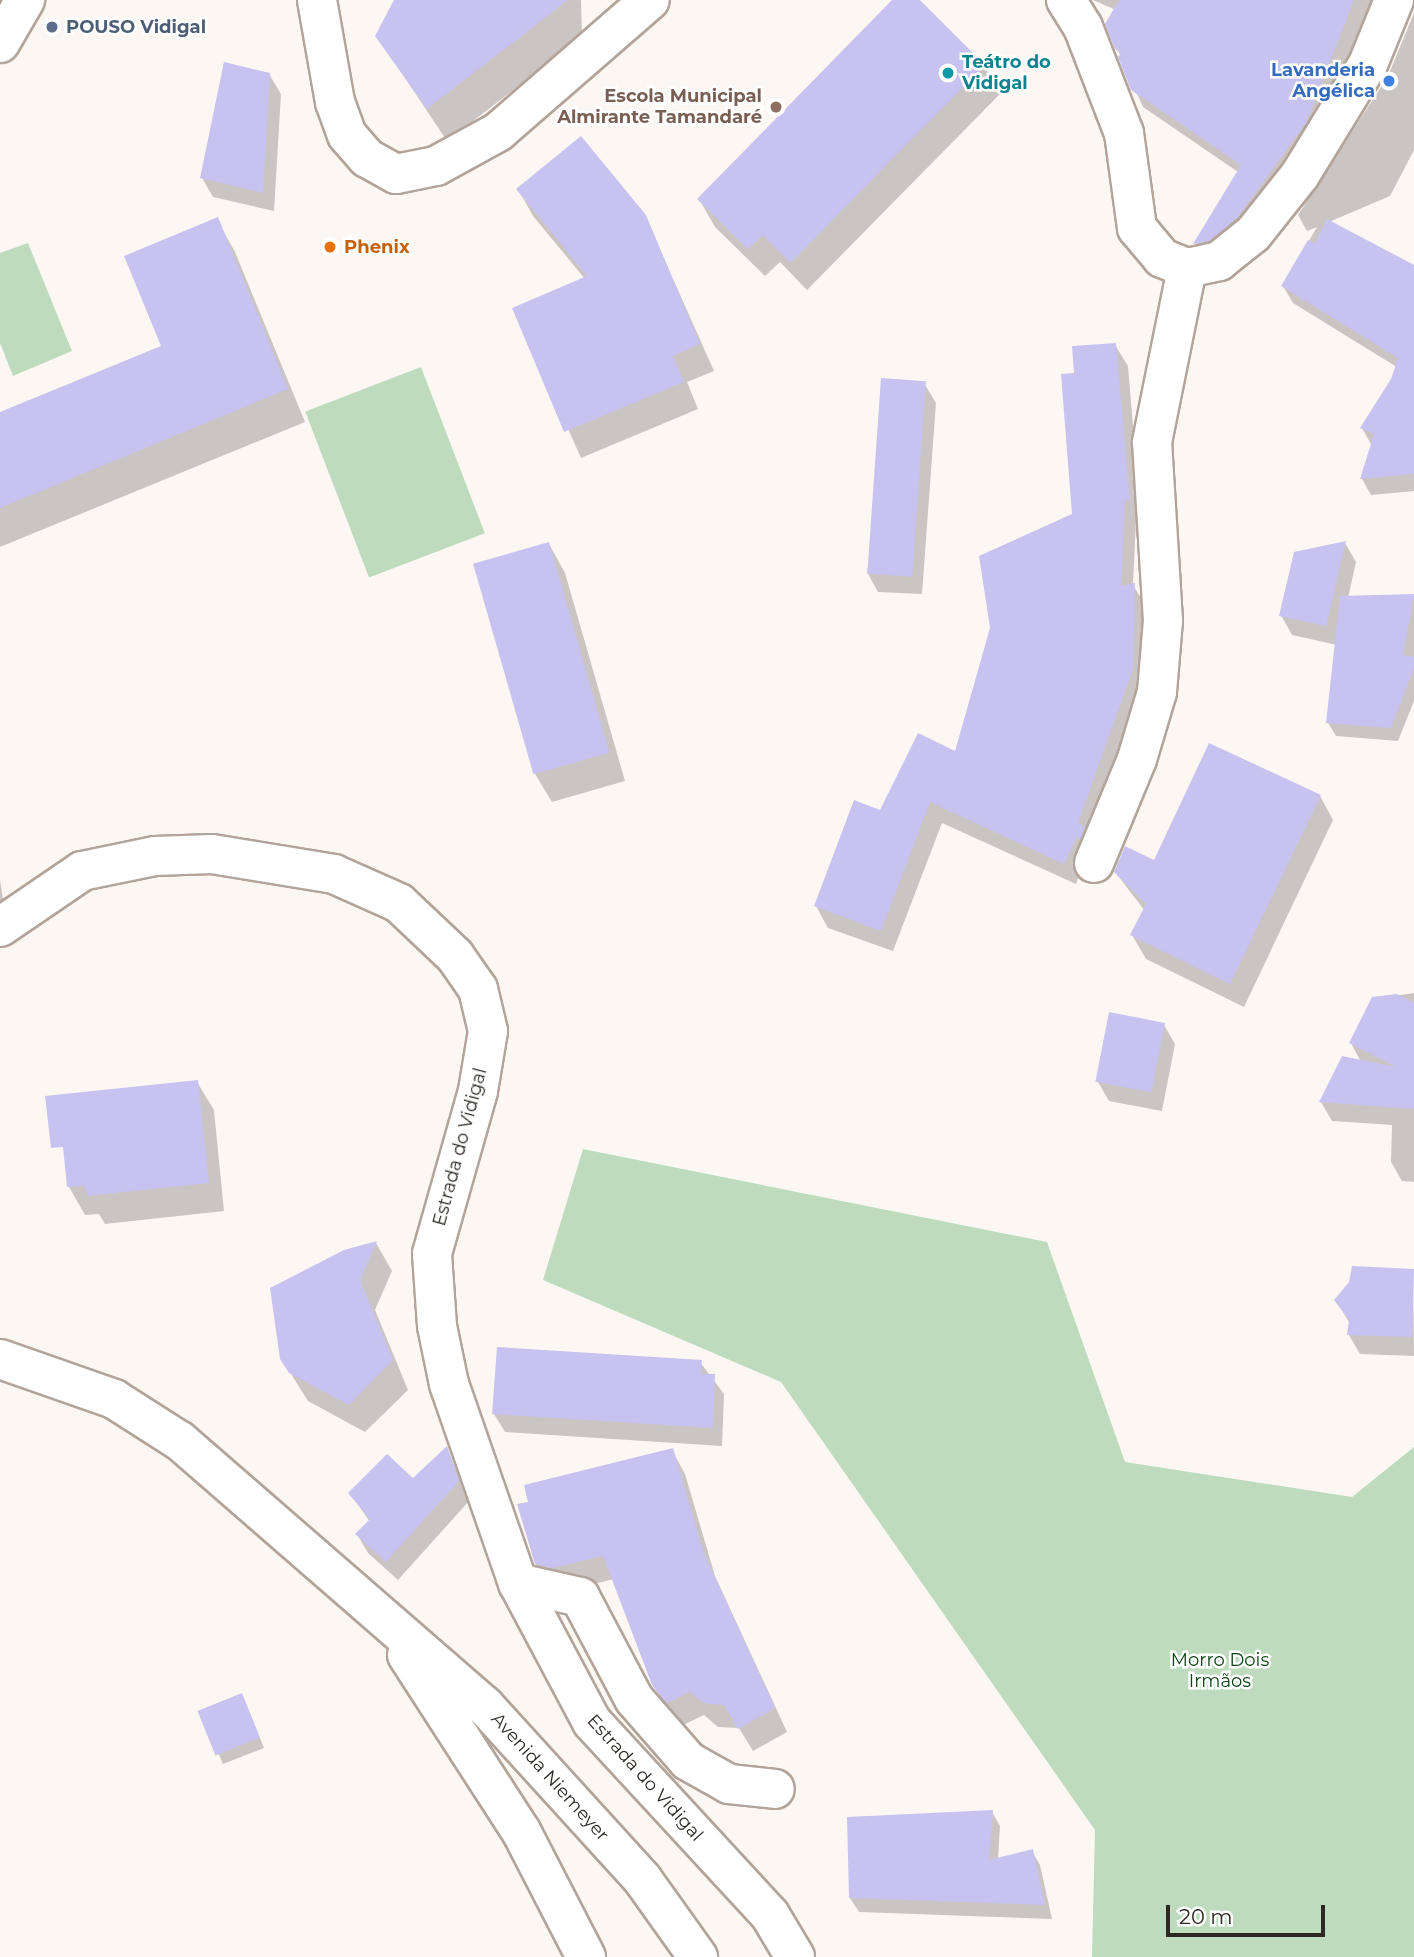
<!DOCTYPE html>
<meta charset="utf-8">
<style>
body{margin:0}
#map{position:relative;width:1414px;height:1957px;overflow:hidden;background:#fdf7f3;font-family:Montserrat,sans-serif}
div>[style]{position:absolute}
.green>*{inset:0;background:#bedbbe;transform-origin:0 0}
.shadow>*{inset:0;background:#0003}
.building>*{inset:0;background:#c8c2f0;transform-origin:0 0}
.roads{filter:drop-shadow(2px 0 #b2a49b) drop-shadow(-2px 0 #b2a49b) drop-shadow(0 2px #b2a49b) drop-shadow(0 -2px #b2a49b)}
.street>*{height:38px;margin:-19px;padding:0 19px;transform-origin:19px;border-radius:19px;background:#fff}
.primary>*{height:38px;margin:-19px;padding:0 19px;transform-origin:19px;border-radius:19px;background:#fff}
.dots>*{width:19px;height:19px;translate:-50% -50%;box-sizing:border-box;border:4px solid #fff;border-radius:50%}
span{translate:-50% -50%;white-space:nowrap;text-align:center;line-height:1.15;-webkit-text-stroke:5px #fff;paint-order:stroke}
.service-label{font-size:18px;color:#4e5e75;font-weight:700}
.left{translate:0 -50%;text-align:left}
.culture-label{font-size:18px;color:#0d838f;font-weight:700}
.shop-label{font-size:18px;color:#366cbe;font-weight:700}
.right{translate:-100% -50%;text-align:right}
.education-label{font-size:18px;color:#785e54;font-weight:700}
.food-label{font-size:18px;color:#c56008;font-weight:700}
.street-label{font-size:18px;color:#2e2825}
.park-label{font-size:18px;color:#104415}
.scale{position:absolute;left:1166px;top:1905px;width:159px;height:32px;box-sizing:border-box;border:4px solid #2e2825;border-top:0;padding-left:9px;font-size:21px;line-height:24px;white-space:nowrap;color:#2e2825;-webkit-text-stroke:5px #fff;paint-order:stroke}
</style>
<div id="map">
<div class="green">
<div style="clip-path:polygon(28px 243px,72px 351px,13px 376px,0 343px,0 253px)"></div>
<div style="left:421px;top:367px;width:178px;height:124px;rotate:69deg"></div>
<div style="clip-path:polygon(583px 1149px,1047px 1242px,1125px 1462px,1352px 1497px,1414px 1447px,1414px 1957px,1092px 1957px,1095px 1830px,781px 1382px,543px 1280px)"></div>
</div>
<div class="shadow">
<div style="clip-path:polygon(396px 0,581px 0,582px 37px,447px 141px,377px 36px)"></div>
<div style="clip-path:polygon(895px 0,917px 0,984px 66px,1000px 94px,807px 290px,780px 262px,765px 276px,715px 227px,699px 199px)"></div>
<div style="clip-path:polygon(1093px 0,1395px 0,1291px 180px,1205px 261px,1195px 244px,1238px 172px,1143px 107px,1117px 48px,1116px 10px)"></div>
<div style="clip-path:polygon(1414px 13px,1414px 150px,1390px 196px,1329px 222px,1414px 267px,1414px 491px,1371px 495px,1362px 479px,1372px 446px,1362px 428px,1400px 369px,1293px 303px,1283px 286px,1317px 227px,1307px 231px,1298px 215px,1388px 76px)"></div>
<div style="clip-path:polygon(269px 74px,281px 94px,274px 211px,213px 197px,202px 178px)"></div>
<div style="clip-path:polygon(518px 189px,645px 216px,714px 371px,687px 382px,698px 409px,581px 458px,515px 309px,585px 279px,533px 216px)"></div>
<div style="clip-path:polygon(217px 220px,235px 252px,305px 422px,0 547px,0 414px,163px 347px)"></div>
<div style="clip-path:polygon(1115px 345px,1128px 366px,1141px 521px,1136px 521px,1133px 585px,1146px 606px,1144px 691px,1076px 884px,942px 823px,893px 951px,828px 928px,816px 906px,881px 812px,957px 753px,1074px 515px,1076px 375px)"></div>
<div style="clip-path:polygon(924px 383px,936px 403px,922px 594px,878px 592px,867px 572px)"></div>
<div style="clip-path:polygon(1345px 543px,1356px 562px,1348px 598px,1414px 596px,1414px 701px,1398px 741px,1336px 736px,1328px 723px,1337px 645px,1292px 635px,1281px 615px)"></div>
<div style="clip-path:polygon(549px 544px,565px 573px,625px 781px,552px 802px,535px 774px)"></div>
<div style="clip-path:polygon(1320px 796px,1333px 820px,1244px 1007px,1146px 959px,1132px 935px,1145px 911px,1115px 872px,1155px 862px)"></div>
<div style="clip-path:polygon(0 880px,8px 931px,0 934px)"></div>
<div style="clip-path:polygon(1414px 993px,1414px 1182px,1402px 1181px,1391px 1162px,1392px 1125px,1332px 1121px,1321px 1102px,1361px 1062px,1351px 1043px,1373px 999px)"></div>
<div style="clip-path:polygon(1164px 1025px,1175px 1044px,1162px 1111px,1109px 1101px,1098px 1082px)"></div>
<div style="clip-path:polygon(197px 1082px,214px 1110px,224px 1211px,105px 1224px,99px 1214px,85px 1215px,69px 1187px)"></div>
<div style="clip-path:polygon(376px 1243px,392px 1271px,375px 1310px,408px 1390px,365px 1432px,308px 1401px,281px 1358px,344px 1252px)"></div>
<div style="clip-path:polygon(1413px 1271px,1414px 1356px,1360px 1354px,1349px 1335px,1350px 1324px,1336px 1300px)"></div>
<div style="clip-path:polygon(700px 1362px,724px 1394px,722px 1446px,505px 1432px,494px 1414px)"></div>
<div style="clip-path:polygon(447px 1448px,469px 1501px,398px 1580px,368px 1553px,357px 1534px,370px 1522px,350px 1493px,413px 1480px)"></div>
<div style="clip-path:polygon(672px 1450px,685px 1474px,715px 1576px,787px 1732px,753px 1751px,739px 1728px,718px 1727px,704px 1715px,681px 1726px,668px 1710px,654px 1686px,614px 1579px,566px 1591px,550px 1588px,536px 1564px)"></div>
<div style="clip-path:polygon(246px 1704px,264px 1748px,223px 1764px,201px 1712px)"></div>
<div style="clip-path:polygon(992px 1812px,1000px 1826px,998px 1859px,1032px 1851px,1040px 1865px,1052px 1919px,859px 1912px,850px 1898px)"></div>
</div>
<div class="building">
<div style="clip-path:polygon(394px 0,568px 0,427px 109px,375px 36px)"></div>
<div style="clip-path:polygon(892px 0,920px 0,985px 65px,790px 263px,763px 235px,748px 249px,697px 199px)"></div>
<div style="clip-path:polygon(1119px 0,1354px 0,1306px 123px,1237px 218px,1209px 241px,1193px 244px,1241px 165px,1131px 90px,1118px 57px,1121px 53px,1115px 49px,1105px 24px)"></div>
<div style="clip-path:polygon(224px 62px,270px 73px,263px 193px,200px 178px)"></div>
<div style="clip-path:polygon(581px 136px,646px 215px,700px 344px,673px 356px,684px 382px,564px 432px,512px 308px,587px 276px,516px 189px)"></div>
<div style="clip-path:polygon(218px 217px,288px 389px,0 508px,0 412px,161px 346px,124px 256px)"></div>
<div style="clip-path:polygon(1327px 219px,1414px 265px,1414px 474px,1360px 479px,1374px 434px,1360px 428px,1391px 379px,1398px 358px,1281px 286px,1308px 240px,1315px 243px)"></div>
<div style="clip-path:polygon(1116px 343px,1130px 500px,1125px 500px,1121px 586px,1135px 583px,1133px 669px,1078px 823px,1085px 827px,1080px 840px,1077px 837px,1064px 864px,930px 802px,881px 931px,814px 906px,854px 800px,880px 810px,918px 733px,955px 751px,990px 628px,979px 556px,1072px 514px,1061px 374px,1074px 373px,1072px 346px)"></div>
<div style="left:881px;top:378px;width:45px;height:196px;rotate:4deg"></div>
<div style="clip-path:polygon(1346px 541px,1326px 626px,1279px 616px,1294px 552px)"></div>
<div style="left:549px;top:542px;width:219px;height:79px;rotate:74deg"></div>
<div style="clip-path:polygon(1414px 594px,1403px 655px,1414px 657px,1414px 668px,1391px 728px,1326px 723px,1340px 596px)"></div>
<div style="clip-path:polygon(1209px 743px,1321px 795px,1230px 984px,1130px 935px,1146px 904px,1114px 872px,1125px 846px,1154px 860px)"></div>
<div style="clip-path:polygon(1397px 994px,1414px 1003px,1414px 1109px,1319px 1102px,1342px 1056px,1396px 1067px,1349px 1043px,1372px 997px)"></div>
<div style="left:1109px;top:1012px;width:57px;height:71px;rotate:11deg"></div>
<div style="clip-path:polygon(198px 1080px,209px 1183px,87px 1196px,85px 1186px,67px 1187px,63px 1147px,51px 1148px,45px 1096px)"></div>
<div style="clip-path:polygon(377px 1241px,360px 1280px,393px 1360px,349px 1405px,289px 1373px,280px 1359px,270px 1288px,344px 1250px)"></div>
<div style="clip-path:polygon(1352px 1266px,1414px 1269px,1412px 1337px,1347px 1335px,1349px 1320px,1334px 1300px,1349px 1282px)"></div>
<div style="clip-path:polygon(497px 1347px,702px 1360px,701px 1374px,715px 1374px,713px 1428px,492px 1414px)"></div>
<div style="clip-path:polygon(447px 1446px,459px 1481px,386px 1562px,355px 1534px,370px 1519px,348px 1493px,387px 1454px,413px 1478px)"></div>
<div style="clip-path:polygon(673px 1448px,703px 1551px,775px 1708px,738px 1729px,724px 1705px,703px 1703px,690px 1692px,666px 1703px,652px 1685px,603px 1556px,552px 1568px,535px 1564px,517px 1504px,528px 1502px,524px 1485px)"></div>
<div style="left:242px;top:1693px;width:48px;height:48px;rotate:68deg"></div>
<div style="clip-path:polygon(993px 1810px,989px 1860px,1033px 1849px,1045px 1905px,849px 1898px,847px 1817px)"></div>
</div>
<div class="roads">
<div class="street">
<div style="left:317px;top:0;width:104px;rotate:80deg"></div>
<div style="left:335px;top:102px;width:35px;rotate:70deg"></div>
<div style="left:347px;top:135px;width:30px;rotate:49deg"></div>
<div style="left:367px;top:158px;width:33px;rotate:29deg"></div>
<div style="left:396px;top:174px;width:41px;rotate:-11.3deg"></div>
<div style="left:436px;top:166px;width:71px;rotate:-28.7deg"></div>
<div style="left:498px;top:132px;width:201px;rotate:-41deg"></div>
<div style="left:1066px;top:0;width:32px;rotate:58deg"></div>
<div style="left:1083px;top:27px;width:114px;rotate:68.9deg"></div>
<div style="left:1124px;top:133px;width:96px;rotate:82.2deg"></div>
<div style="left:1137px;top:228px;width:39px;rotate:50deg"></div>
<div style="left:1162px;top:258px;width:27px;rotate:22deg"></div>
<div style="left:1187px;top:268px;width:33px;rotate:-12deg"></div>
<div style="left:1219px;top:261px;width:43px;rotate:-38.5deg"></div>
<div style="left:1253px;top:234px;width:75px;rotate:-51.5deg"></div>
<div style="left:1300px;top:175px;width:130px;rotate:-58.5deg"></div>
<div style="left:1368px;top:64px;width:69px;rotate:-67.9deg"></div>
<div style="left:0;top:43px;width:50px;rotate:-59.8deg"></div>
<div style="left:1094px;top:863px;width:113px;rotate:-67.5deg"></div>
<div style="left:1137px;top:759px;width:70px;rotate:-73.4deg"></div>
<div style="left:1157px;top:692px;width:71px;rotate:-85.2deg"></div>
<div style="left:1163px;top:621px;width:179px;rotate:-93.5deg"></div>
<div style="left:1152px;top:442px;width:177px;rotate:-78.6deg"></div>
<div style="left:0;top:927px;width:99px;rotate:-34.3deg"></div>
<div style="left:82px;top:871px;width:75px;rotate:-11.6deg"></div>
<div style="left:155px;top:856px;width:57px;rotate:-2deg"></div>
<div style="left:212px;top:854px;width:124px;rotate:9.3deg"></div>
<div style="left:334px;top:874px;width:71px;rotate:24deg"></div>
<div style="left:399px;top:903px;width:77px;rotate:43.4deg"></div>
<div style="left:455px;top:956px;width:40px;rotate:55.1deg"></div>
<div style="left:478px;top:989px;width:43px;rotate:76.6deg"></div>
<div style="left:488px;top:1031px;width:61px;rotate:99.5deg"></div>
<div style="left:478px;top:1091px;width:169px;rotate:105.8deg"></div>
<div style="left:432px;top:1254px;width:72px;rotate:86deg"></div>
<div style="left:437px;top:1326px;width:59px;rotate:78.3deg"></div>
<div style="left:449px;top:1384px;width:211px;rotate:70.9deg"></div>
<div style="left:518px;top:1583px;width:64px;rotate:12.7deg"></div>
<div style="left:580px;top:1597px;width:115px;rotate:62.1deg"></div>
<div style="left:634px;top:1699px;width:82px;rotate:48.9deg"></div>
<div style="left:688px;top:1761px;width:47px;rotate:29.3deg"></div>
<div style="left:729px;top:1784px;width:46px;rotate:6.2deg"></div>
<div style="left:518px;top:1583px;width:157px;rotate:62deg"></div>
<div style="left:592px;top:1722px;width:263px;rotate:47.3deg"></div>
<div style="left:770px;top:1915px;width:49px;rotate:59.2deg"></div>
</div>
<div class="primary">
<div style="left:0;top:1359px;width:121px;rotate:19.3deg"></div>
<div style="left:114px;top:1399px;width:78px;rotate:32.5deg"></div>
<div style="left:180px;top:1441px;width:403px;rotate:41deg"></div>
<div style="left:484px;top:1705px;width:236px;rotate:47.7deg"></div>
<div style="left:643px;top:1880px;width:95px;rotate:54.5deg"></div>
<div style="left:407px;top:1655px;width:210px;rotate:57.1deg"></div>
<div style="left:521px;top:1831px;width:142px;rotate:62.7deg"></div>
</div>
</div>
<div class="dots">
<div style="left:52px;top:27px;background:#5c6f8a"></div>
<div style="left:948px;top:73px;background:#0f9aa8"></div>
<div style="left:1389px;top:81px;background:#3f7fe0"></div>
<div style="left:776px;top:107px;background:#8d6e63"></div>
<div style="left:330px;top:247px;background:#e8710a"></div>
</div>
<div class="service-label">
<span class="left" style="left:66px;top:27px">POUSO Vidigal</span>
</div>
<div class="culture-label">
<span class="left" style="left:962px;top:73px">Teátro do<br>Vidigal</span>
</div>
<div class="shop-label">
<span class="right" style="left:1375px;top:81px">Lavanderia<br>Angélica</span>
</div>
<div class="education-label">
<span class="right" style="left:762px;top:107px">Escola Municipal<br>Almirante Tamandaré</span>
</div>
<div class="food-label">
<span class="left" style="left:344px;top:247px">Phenix</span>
</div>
<div class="street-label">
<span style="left:460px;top:1147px;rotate:-75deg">Estrada do Vidigal</span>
<span style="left:550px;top:1777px;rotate:48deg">Avenida Niemeyer</span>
<span style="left:645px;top:1778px;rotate:48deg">Estrada do Vidigal</span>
</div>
<div class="park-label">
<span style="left:1220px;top:1671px">Morro Dois<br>Irmãos</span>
</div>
<div class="scale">20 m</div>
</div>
